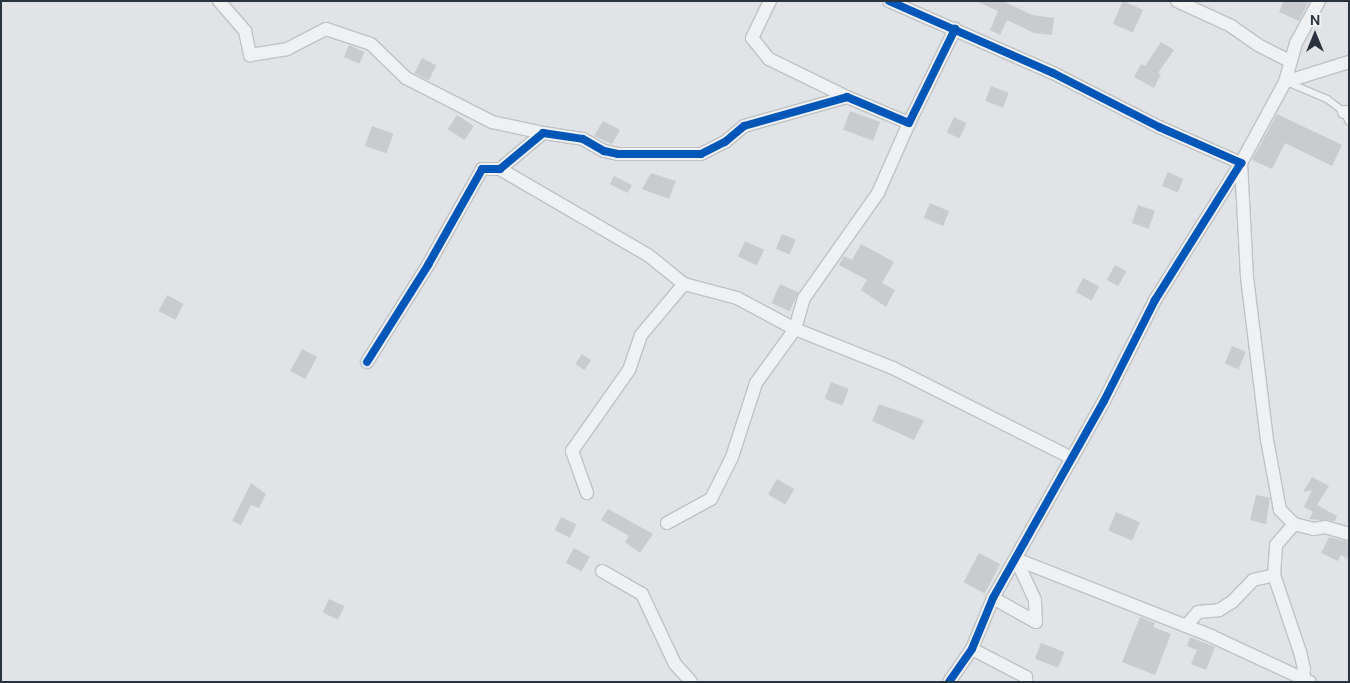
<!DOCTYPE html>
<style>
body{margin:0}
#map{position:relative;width:1350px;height:683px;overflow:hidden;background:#e1e3e6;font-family:"DM Sans",sans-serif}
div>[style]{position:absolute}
.building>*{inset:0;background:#c9cbce;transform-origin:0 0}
.roads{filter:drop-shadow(1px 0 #c0c1c4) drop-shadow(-1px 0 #c0c1c4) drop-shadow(0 1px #c0c1c4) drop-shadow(0 -1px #c0c1c4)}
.lane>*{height:6px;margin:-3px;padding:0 3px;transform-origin:3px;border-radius:3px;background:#f0f1f3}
.street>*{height:12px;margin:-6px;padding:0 6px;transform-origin:6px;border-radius:6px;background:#f0f1f3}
.cycleway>*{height:8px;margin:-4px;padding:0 4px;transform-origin:4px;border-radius:4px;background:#0057b8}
span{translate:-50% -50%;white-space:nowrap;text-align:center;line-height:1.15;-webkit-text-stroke:5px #eff2f5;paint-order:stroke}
.frame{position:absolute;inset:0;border:2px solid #2a333d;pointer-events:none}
.north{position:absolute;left:1290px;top:10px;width:50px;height:50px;-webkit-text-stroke:4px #eff2f5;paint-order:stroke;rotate:0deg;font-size:14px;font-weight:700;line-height:20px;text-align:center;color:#2a333d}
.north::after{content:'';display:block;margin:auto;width:18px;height:22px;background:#2a333d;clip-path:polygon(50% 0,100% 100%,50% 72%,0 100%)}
</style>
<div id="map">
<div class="building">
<div style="clip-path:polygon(976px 1px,1003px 1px,1032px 15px,1054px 18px,1052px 35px,1034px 33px,1007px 20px,1000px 35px,990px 30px,998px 11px)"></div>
<div style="left:1123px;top:1px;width:22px;height:25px;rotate:24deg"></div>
<div style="clip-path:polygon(1284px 1px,1309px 1px,1299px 21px,1279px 12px)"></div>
<div style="clip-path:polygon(1161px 42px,1174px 50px,1158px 73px,1161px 74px,1154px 88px,1134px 77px,1141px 64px,1145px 66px)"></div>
<div style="left:349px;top:45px;width:17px;height:13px;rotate:24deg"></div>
<div style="left:422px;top:58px;width:16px;height:17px;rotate:27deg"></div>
<div style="left:991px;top:86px;width:19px;height:16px;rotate:21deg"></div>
<div style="left:850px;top:111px;width:32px;height:20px;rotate:20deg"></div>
<div style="clip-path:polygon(1277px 114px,1342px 145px,1332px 166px,1285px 143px,1272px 169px,1252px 160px)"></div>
<div style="left:457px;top:115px;width:20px;height:17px;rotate:33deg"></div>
<div style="left:954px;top:117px;width:14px;height:17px;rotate:25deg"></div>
<div style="clip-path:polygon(603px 121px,620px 130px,612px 144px,594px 136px)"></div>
<div style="left:372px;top:126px;width:23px;height:21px;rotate:20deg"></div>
<div style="left:1168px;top:172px;width:17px;height:15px;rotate:24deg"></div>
<div style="clip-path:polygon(651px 173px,676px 181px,669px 199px,642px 189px)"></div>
<div style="left:614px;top:176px;width:20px;height:9px;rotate:27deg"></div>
<div style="left:930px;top:203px;width:21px;height:16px;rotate:23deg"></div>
<div style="left:1138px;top:205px;width:18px;height:19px;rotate:19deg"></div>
<div style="left:782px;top:234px;width:15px;height:16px;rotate:23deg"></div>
<div style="left:745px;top:241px;width:21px;height:17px;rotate:25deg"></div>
<div style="clip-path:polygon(861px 244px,894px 262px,882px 283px,895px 290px,886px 307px,861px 290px,867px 280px,839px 265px,844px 256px,852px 260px)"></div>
<div style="left:1115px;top:265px;width:13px;height:17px;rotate:29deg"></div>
<div style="left:1083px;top:278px;width:18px;height:16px;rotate:27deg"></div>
<div style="left:780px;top:284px;width:20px;height:21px;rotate:24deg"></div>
<div style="left:167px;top:295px;width:19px;height:18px;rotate:28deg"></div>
<div style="left:1232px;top:346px;width:15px;height:19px;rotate:23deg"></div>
<div style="left:302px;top:349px;width:17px;height:25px;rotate:28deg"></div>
<div style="left:582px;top:354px;width:11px;height:12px;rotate:34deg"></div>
<div style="left:831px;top:382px;width:19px;height:18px;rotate:21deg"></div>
<div style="clip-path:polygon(879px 404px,924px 420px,914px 440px,872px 421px)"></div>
<div style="clip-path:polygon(1312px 477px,1329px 486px,1317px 505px,1337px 516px,1335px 521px,1309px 519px,1313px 512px,1304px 507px,1312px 490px,1303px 492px)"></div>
<div style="left:777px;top:479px;width:20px;height:18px;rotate:30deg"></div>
<div style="clip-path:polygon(251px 483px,266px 494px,259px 508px,251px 505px,241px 525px,232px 521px)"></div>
<div style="clip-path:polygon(1256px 495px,1270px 498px,1266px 524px,1250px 520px)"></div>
<div style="clip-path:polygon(608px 509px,653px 534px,640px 553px,625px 542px,629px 536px,601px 520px)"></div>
<div style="left:1116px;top:512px;width:26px;height:20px;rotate:23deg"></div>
<div style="left:561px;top:517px;width:17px;height:15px;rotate:25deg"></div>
<div style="clip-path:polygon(1329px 537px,1349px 542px,1349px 559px,1341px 555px,1338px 561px,1321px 553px)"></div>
<div style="left:574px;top:548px;width:18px;height:17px;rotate:29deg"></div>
<div style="left:979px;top:553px;width:24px;height:33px;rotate:28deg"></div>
<div style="left:329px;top:599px;width:17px;height:15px;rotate:25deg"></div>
<div style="clip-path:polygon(1140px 617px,1155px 623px,1153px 627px,1171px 634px,1155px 675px,1122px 662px)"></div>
<div style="clip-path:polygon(1190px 637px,1215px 647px,1206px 670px,1191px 664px,1197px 650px,1187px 646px)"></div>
<div style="left:1041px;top:643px;width:25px;height:17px;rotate:21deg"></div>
</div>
<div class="roads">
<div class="lane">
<div style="left:1289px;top:83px;width:41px;rotate:22.8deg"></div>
<div style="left:1327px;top:99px;width:21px;rotate:37deg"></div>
<div style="left:1344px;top:112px;width:11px;rotate:63deg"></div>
</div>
<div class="street">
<div style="left:219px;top:1px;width:40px;rotate:49deg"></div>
<div style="left:245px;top:31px;width:25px;rotate:78deg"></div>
<div style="left:250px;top:55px;width:37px;rotate:-9deg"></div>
<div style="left:287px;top:49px;width:44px;rotate:-27.1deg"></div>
<div style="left:326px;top:29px;width:47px;rotate:18.4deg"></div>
<div style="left:371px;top:44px;width:49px;rotate:44.2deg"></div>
<div style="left:406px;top:78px;width:97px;rotate:27.1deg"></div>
<div style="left:492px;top:122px;width:52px;rotate:12.2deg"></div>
<div style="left:770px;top:1px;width:41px;rotate:115.9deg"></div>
<div style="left:752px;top:38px;width:27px;rotate:51deg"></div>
<div style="left:769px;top:59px;width:87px;rotate:26deg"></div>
<div style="left:889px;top:1px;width:179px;rotate:23.7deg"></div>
<div style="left:1053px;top:73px;width:119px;rotate:27deg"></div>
<div style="left:1159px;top:127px;width:90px;rotate:23.7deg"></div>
<div style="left:1241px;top:163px;width:162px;rotate:122.1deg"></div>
<div style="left:1155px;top:300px;width:113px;rotate:116.8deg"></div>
<div style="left:1104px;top:401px;width:226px;rotate:119.4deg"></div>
<div style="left:993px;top:598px;width:55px;rotate:112.4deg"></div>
<div style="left:972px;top:649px;width:40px;rotate:124.9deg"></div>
<div style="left:1177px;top:1px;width:60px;rotate:24.8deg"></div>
<div style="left:1231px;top:26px;width:33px;rotate:35deg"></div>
<div style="left:1258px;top:45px;width:35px;rotate:27deg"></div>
<div style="left:1285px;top:82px;width:67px;rotate:-17.4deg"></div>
<div style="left:1344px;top:112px;width:5px"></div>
<div style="left:500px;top:169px;width:171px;rotate:30.2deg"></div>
<div style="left:648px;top:255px;width:46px;rotate:38.9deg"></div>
<div style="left:684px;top:284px;width:55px;rotate:14.8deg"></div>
<div style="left:737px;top:298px;width:66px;rotate:28.1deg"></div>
<div style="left:795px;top:329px;width:105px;rotate:21.7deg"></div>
<div style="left:893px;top:368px;width:200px;rotate:26.7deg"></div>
<div style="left:367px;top:362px;width:115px;rotate:-57.8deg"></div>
<div style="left:428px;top:265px;width:110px;rotate:-60.6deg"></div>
<div style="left:482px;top:169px;width:18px"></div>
<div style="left:500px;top:169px;width:56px;rotate:-39.9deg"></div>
<div style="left:543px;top:133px;width:40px;rotate:8.5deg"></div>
<div style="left:583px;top:139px;width:24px;rotate:30deg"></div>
<div style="left:604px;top:151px;width:14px;rotate:12deg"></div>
<div style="left:618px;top:154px;width:83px"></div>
<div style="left:701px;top:154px;width:27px;rotate:-27deg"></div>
<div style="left:725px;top:142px;width:25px;rotate:-40deg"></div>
<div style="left:744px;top:126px;width:107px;rotate:-15.7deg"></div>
<div style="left:847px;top:97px;width:67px;rotate:22.8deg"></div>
<div style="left:909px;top:123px;width:105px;rotate:-63.9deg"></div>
<div style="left:587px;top:493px;width:45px;rotate:-109.7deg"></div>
<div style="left:572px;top:451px;width:99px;rotate:-54.9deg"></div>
<div style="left:629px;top:370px;width:37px;rotate:-71deg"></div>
<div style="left:641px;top:335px;width:67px;rotate:-49.9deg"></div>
<div style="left:667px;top:523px;width:50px;rotate:-28.6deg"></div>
<div style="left:711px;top:499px;width:47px;rotate:-63.4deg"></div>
<div style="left:732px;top:457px;width:78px;rotate:-72deg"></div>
<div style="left:756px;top:383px;width:67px;rotate:-54.2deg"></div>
<div style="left:795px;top:329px;width:32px;rotate:-74deg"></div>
<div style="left:804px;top:298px;width:128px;rotate:-54.8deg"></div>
<div style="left:878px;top:193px;width:77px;rotate:-66.1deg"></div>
<div style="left:1294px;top:524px;width:21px;rotate:14deg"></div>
<div style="left:1314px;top:529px;width:11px;rotate:-10deg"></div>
<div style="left:1325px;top:527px;width:25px;rotate:16deg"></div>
<div style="left:602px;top:571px;width:46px;rotate:29.9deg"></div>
<div style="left:642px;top:594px;width:77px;rotate:64.8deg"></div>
<div style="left:675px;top:664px;width:24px;rotate:48deg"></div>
<div style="left:993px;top:598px;width:49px;rotate:29.2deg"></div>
<div style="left:1036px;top:622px;width:22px;rotate:-93deg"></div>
<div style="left:1035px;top:600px;width:45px;rotate:-114.9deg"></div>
<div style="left:1016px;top:559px;width:210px;rotate:21.5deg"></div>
<div style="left:1211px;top:636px;width:109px;rotate:24.9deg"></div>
<div style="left:1186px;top:626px;width:18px;rotate:-49deg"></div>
<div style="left:1198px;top:612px;width:21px;rotate:-5deg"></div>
<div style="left:1219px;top:610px;width:15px;rotate:-32deg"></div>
<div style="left:1232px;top:602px;width:30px;rotate:-46deg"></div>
<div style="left:1253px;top:580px;width:22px;rotate:-13deg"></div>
<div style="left:972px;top:649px;width:61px;rotate:27.4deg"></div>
<div style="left:1026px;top:677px;width:5px;rotate:90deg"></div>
<div style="left:1303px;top:682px;width:13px;rotate:-86deg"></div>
<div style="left:1304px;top:669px;width:17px;rotate:-103deg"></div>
<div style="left:1300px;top:652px;width:81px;rotate:-108.7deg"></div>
<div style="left:1274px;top:575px;width:30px;rotate:-86deg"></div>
<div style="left:1276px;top:545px;width:28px;rotate:-49deg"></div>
<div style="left:1294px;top:524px;width:20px;rotate:-135deg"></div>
<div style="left:1280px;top:510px;width:71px;rotate:-100.5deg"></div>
<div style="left:1267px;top:440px;width:164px;rotate:-97deg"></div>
<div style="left:1247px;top:277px;width:114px;rotate:-93deg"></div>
<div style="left:1241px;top:163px;width:92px;rotate:-61.5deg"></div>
<div style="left:1285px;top:82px;width:41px;rotate:-74.2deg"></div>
<div style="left:1296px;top:43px;width:48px;rotate:-61.3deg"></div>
</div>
</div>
<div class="cycleway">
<div style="left:889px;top:1px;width:179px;rotate:23.7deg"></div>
<div style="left:1053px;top:73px;width:119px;rotate:27deg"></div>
<div style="left:1159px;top:127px;width:90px;rotate:23.7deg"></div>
<div style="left:1241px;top:163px;width:162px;rotate:122.1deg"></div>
<div style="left:1155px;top:300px;width:113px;rotate:116.8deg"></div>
<div style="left:1104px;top:401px;width:226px;rotate:119.4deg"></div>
<div style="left:993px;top:598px;width:55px;rotate:112.4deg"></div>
<div style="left:972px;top:649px;width:40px;rotate:124.9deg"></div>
<div style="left:367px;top:362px;width:115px;rotate:-57.8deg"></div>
<div style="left:428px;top:265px;width:110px;rotate:-60.6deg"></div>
<div style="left:482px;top:169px;width:18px"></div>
<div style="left:500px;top:169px;width:56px;rotate:-39.9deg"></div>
<div style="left:543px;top:133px;width:40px;rotate:8.5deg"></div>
<div style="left:583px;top:139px;width:24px;rotate:30deg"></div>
<div style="left:604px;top:151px;width:14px;rotate:12deg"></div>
<div style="left:618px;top:154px;width:83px"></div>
<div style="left:701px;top:154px;width:27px;rotate:-27deg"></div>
<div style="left:725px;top:142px;width:25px;rotate:-40deg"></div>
<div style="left:744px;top:126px;width:107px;rotate:-15.7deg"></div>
<div style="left:847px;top:97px;width:67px;rotate:22.8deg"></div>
<div style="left:909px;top:123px;width:105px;rotate:-63.9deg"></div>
</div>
<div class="frame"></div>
<div class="north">N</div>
</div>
